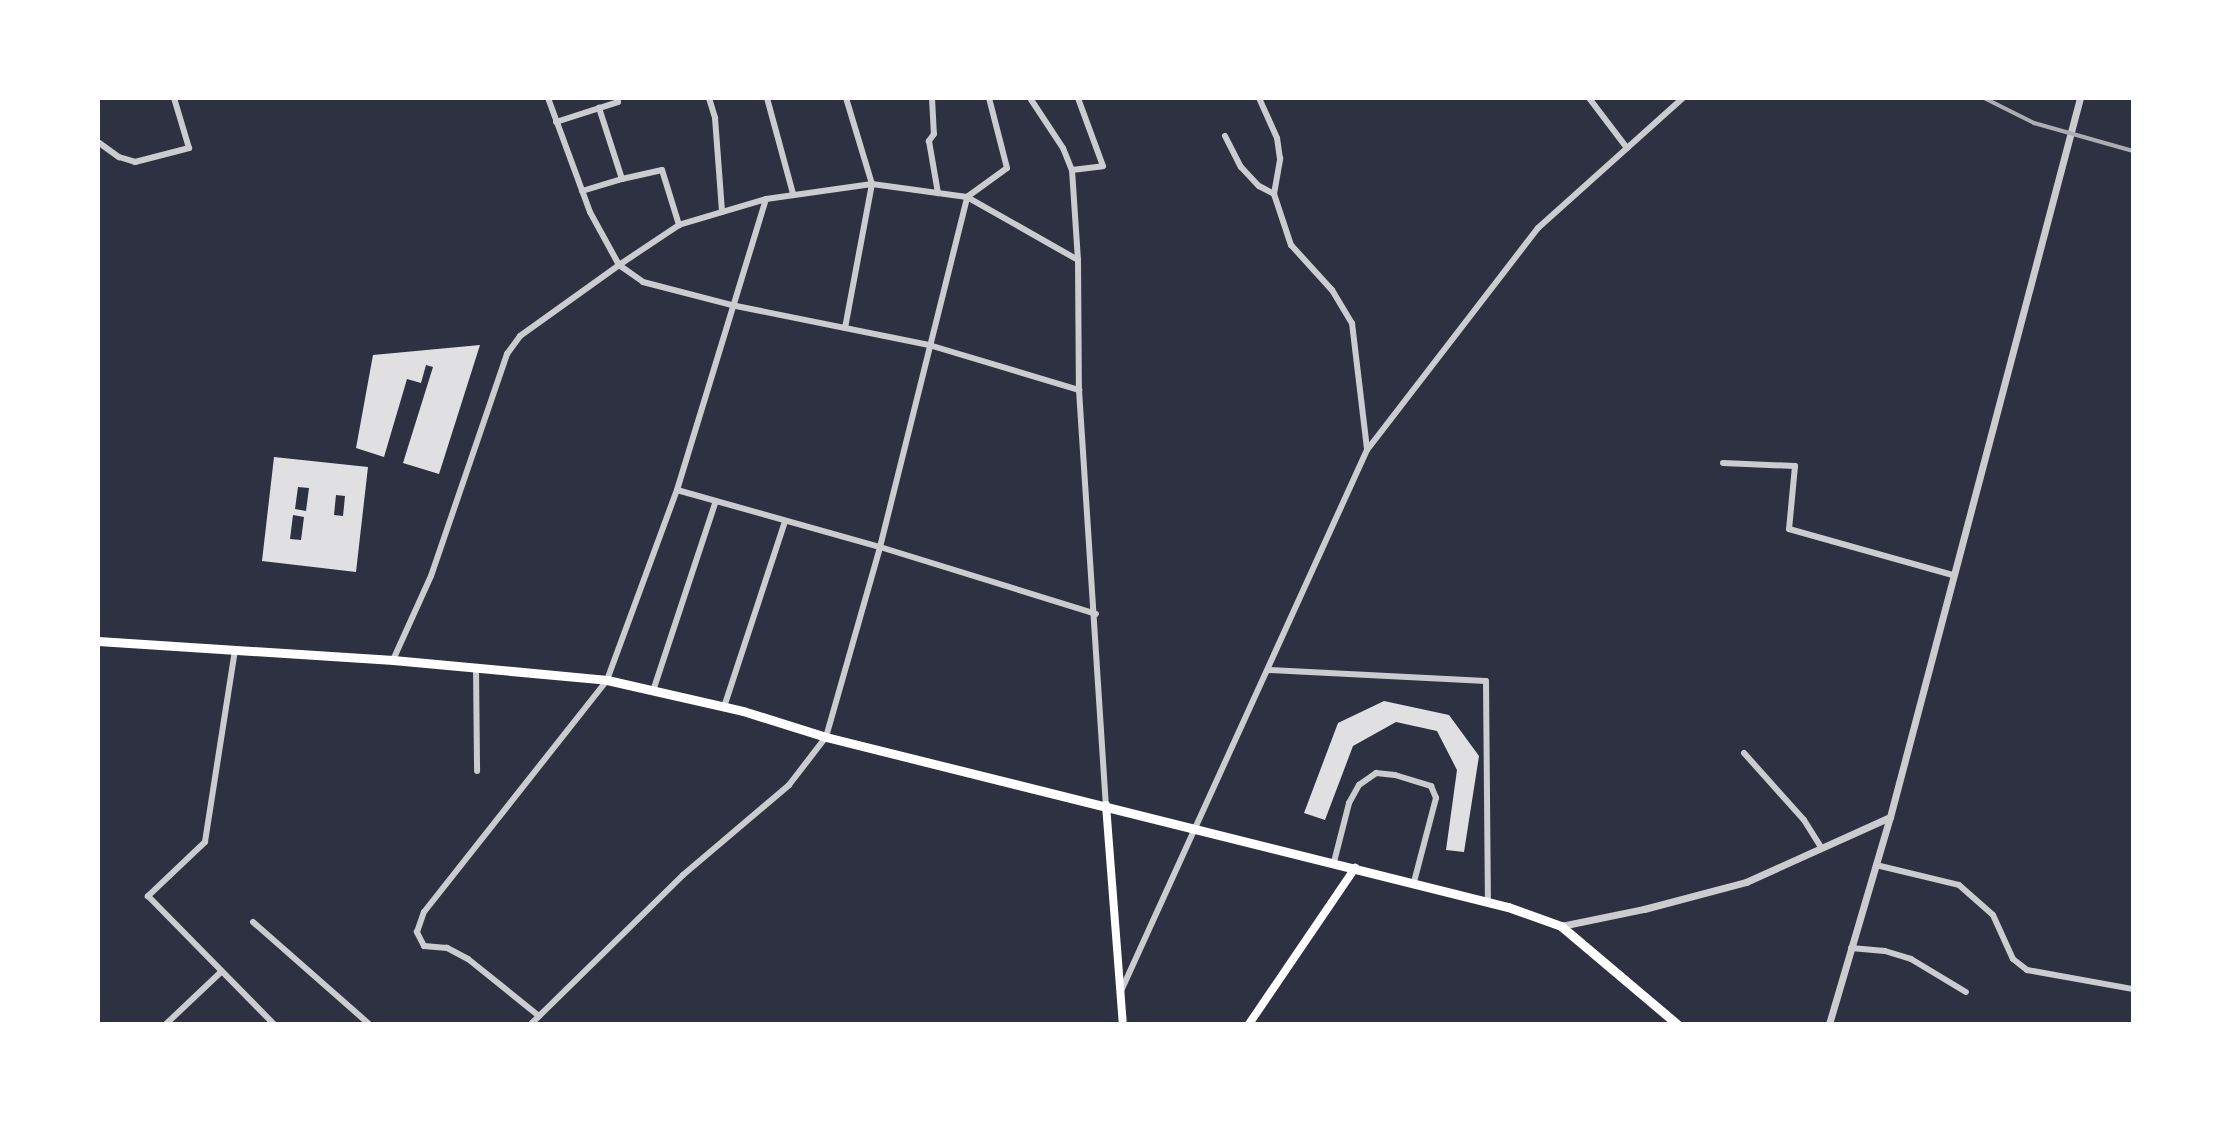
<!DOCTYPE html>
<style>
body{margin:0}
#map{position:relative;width:2231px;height:1122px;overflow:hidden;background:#2d3142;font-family:"Source Sans 3",sans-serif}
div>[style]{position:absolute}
.building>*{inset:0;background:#e0e0e3}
.minor>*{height:6px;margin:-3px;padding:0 3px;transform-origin:3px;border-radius:3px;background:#caccd0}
.tertiary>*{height:7px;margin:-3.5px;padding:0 3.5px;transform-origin:3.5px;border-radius:3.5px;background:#caccd0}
.secondary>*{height:8px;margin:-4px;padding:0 4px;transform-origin:4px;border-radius:4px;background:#fff}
.primary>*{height:9px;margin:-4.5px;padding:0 4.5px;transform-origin:4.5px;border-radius:4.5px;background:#fff}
.rail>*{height:4px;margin:-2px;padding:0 2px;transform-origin:2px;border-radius:2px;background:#abadb3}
span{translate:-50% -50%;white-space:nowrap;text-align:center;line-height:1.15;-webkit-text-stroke:7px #fff;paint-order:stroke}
.frame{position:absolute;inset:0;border:100px solid #fff;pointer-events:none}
</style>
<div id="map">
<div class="building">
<div style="clip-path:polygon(480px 345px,439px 474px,403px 463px,433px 367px,426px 365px,421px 383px,407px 379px,384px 457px,356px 448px,373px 355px)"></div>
<div style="clip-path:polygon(evenodd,274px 457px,368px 467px,356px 572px,262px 561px,274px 457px,298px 487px,309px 488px,306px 511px,295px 509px,298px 487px,274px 457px,336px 495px,345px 496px,343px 516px,334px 515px,336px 495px,274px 457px,293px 515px,304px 517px,301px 540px,290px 539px,293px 515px)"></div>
<div style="clip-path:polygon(1384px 701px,1449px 715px,1479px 756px,1464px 852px,1446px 850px,1457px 770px,1437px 731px,1396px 722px,1353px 746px,1325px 820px,1304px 813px,1338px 723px)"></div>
</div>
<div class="minor">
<div style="left:709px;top:98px;width:21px;rotate:73deg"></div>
<div style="left:715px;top:118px;width:94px;rotate:85.7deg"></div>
<div style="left:767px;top:98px;width:99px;rotate:74.8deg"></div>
<div style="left:932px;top:98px;width:36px;rotate:87deg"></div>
<div style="left:934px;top:134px;width:9px;rotate:126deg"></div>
<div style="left:929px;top:141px;width:53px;rotate:80.2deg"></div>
<div style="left:1030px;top:98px;width:60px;rotate:56.6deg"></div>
<div style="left:1063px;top:148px;width:24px;rotate:68deg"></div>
<div style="left:1072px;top:170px;width:90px;rotate:86.2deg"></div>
<div style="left:1078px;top:260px;width:130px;rotate:89.6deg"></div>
<div style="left:1079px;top:390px;width:416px;rotate:86.3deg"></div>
<div style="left:1589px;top:98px;width:63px;rotate:52.8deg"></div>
<div style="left:556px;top:122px;width:65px;rotate:-17.9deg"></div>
<div style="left:618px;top:102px;width:4px;rotate:-104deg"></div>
<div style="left:1225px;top:136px;width:35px;rotate:63deg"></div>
<div style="left:1241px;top:167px;width:26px;rotate:47deg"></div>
<div style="left:1259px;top:186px;width:17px;rotate:28deg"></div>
<div style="left:1274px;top:194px;width:36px;rotate:-80deg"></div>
<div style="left:1280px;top:159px;width:21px;rotate:-98deg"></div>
<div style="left:1277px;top:138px;width:44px;rotate:-114.2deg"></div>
<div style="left:98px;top:142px;width:26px;rotate:36deg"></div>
<div style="left:119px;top:157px;width:17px;rotate:17deg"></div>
<div style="left:135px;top:162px;width:56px;rotate:-14.5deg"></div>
<div style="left:189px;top:148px;width:52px;rotate:-106.7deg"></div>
<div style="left:1072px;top:170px;width:31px;rotate:-7deg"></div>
<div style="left:1103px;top:166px;width:72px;rotate:-110.2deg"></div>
<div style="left:622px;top:179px;width:41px;rotate:-12.7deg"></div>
<div style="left:662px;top:170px;width:58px;rotate:72.8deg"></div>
<div style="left:582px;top:191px;width:42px;rotate:-16.7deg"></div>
<div style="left:622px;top:179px;width:75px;rotate:-107.9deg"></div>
<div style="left:1274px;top:194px;width:54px;rotate:71.6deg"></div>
<div style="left:1291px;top:245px;width:61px;rotate:47.7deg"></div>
<div style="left:1332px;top:290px;width:39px;rotate:59deg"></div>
<div style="left:1352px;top:323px;width:127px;rotate:83.2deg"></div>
<div style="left:1078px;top:260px;width:128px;rotate:-150.4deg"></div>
<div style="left:967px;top:197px;width:96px;rotate:-172.2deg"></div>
<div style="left:872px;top:184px;width:107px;rotate:171.9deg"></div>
<div style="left:766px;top:199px;width:91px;rotate:163.4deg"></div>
<div style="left:679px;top:225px;width:72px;rotate:146.3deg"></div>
<div style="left:619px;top:265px;width:29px;rotate:35deg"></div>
<div style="left:643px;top:282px;width:96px;rotate:14.5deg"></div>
<div style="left:736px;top:306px;width:197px;rotate:11.4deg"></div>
<div style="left:929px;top:345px;width:157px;rotate:16.7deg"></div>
<div style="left:845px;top:328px;width:147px;rotate:-79.4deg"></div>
<div style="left:872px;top:184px;width:90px;rotate:-106.8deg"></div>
<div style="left:1723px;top:463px;width:72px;rotate:2.4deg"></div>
<div style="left:1795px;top:466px;width:63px;rotate:95.4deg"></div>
<div style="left:1789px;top:529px;width:170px;rotate:15.7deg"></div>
<div style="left:677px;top:490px;width:211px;rotate:15.7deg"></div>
<div style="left:880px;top:547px;width:226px;rotate:17.2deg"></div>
<div style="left:235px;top:650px;width:194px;rotate:98.9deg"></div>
<div style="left:205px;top:842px;width:79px;rotate:136.5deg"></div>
<div style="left:148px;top:896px;width:180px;rotate:45.5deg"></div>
<div style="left:393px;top:660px;width:92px;rotate:-65.7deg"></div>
<div style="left:431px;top:576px;width:235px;rotate:-71.1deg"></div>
<div style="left:507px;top:354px;width:22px;rotate:-54deg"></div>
<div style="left:520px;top:336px;width:122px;rotate:-35.6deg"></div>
<div style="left:619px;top:265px;width:60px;rotate:-118.7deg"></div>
<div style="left:590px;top:212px;width:121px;rotate:-110.2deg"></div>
<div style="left:476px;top:668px;width:103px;rotate:89.4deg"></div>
<div style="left:1268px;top:670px;width:218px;rotate:2.9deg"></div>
<div style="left:1486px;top:681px;width:221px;rotate:89.5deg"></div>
<div style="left:653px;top:691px;width:200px;rotate:-71.7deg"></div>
<div style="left:724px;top:707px;width:196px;rotate:-71.8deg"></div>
<div style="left:1744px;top:753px;width:90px;rotate:48.2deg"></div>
<div style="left:1804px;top:820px;width:32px;rotate:58deg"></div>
<div style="left:1334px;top:862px;width:61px;rotate:-75.7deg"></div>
<div style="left:1349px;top:803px;width:21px;rotate:-61deg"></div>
<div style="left:1359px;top:785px;width:21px;rotate:-35deg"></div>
<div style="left:1376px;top:773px;width:19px;rotate:6deg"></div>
<div style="left:1395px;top:775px;width:38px;rotate:17deg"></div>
<div style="left:1431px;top:786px;width:13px;rotate:67deg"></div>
<div style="left:1436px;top:798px;width:87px;rotate:104.7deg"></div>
<div style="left:1876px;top:865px;width:85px;rotate:13.5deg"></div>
<div style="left:1959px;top:885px;width:45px;rotate:41.4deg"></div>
<div style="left:1993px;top:915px;width:48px;rotate:65.6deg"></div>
<div style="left:2013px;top:959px;width:18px;rotate:38deg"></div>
<div style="left:2027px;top:970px;width:108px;rotate:10.2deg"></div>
<div style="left:253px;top:922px;width:154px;rotate:41.3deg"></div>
<div style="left:1851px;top:948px;width:34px;rotate:5deg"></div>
<div style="left:1885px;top:951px;width:27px;rotate:17deg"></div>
<div style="left:1911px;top:959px;width:64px;rotate:31deg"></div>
<div style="left:1121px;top:991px;width:594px;rotate:-65.55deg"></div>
<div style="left:1367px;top:450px;width:280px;rotate:-52.4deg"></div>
<div style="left:1538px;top:228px;width:195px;rotate:-41.9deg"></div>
<div style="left:539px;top:1016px;width:91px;rotate:-141.2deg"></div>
<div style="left:468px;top:959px;width:24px;rotate:-152deg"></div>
<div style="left:447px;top:948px;width:23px;rotate:-175deg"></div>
<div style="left:424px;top:946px;width:16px;rotate:-117deg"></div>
<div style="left:417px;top:932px;width:21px;rotate:-71deg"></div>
<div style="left:424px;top:912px;width:295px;rotate:-51.7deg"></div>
<div style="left:607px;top:680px;width:202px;rotate:-69.8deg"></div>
<div style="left:677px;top:490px;width:304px;rotate:-73deg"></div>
<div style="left:166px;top:1024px;width:76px;rotate:-43.4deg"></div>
<div style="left:531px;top:1024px;width:213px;rotate:-44.4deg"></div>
<div style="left:683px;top:875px;width:139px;rotate:-40.3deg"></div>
<div style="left:789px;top:785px;width:61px;rotate:-52.4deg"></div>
<div style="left:826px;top:737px;width:198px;rotate:-74.1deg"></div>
<div style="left:880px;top:547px;width:361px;rotate:-76deg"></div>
<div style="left:967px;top:197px;width:49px;rotate:-35.9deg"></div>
<div style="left:1007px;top:168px;width:72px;rotate:-104.4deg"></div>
</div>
<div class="tertiary">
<div style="left:1561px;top:926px;width:85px;rotate:-11.6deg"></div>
<div style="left:1644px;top:909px;width:106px;rotate:-14.8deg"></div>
<div style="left:1746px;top:882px;width:158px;rotate:-24.3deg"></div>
<div style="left:1829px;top:1024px;width:216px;rotate:-73.6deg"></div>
<div style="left:1890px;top:817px;width:744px;rotate:-75.2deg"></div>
</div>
<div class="secondary">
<div style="left:1106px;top:805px;width:220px;rotate:85.6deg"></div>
<div style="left:1249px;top:1024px;width:189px;rotate:-55.8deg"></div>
</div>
<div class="primary">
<div style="left:98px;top:641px;width:296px;rotate:3.7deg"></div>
<div style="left:393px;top:660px;width:215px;rotate:5.3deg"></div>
<div style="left:607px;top:680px;width:139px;rotate:12.8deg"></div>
<div style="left:743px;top:711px;width:87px;rotate:17.4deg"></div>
<div style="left:826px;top:737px;width:703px;rotate:14deg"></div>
<div style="left:1508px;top:907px;width:56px;rotate:19.7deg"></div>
<div style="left:1561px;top:926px;width:152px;rotate:40.2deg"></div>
</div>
<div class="rail">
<div style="left:1984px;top:98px;width:56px;rotate:26.6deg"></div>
<div style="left:2034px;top:123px;width:103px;rotate:15.8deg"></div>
</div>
<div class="frame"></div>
</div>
